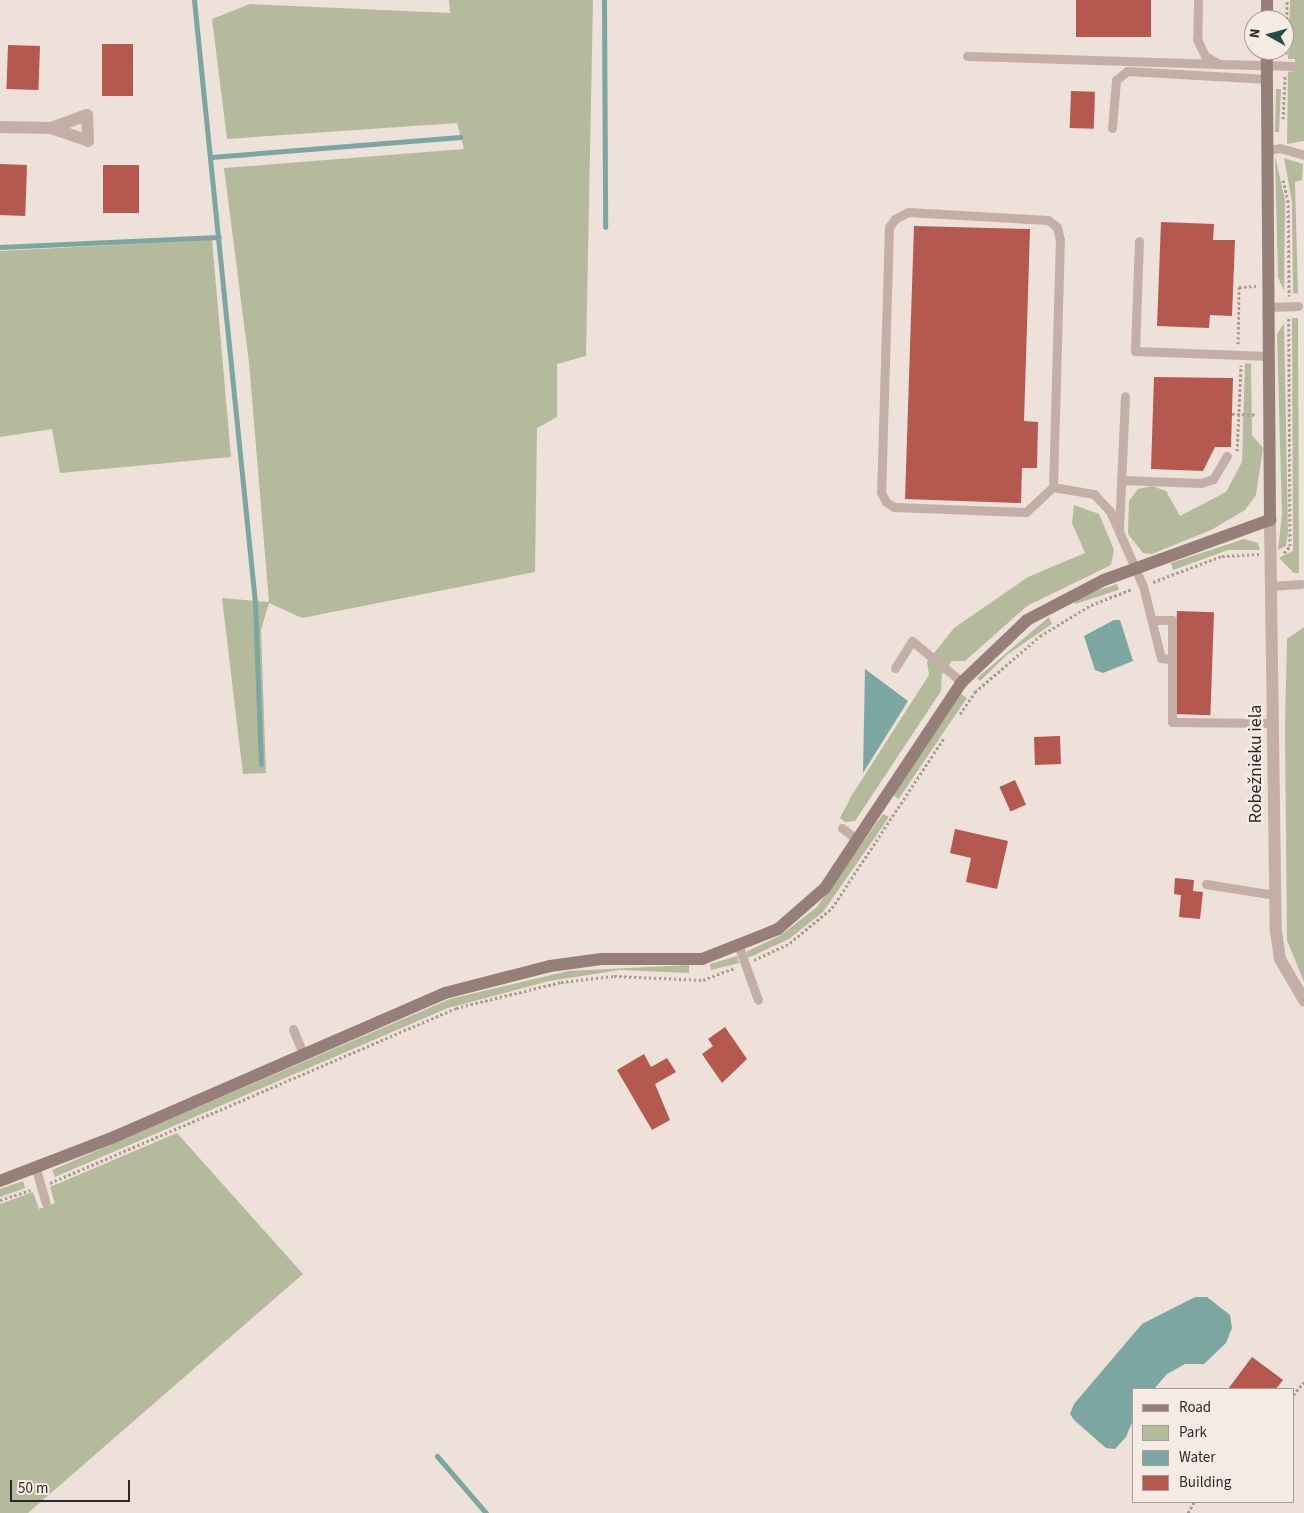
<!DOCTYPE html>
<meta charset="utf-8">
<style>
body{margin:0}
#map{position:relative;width:1304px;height:1513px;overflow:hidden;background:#ede1d9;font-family:"Source Sans 3",sans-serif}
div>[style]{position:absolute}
.green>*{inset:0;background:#b4ba9b;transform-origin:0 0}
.water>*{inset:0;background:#7ca6a1}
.stream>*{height:5px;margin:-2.5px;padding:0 2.5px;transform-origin:2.5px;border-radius:2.5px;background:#7ca6a1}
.building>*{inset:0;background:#b5584f;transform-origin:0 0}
.path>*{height:3px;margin-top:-1.5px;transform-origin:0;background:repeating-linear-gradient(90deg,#af9a91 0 2.5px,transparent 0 5px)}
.lane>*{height:9px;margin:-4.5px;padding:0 4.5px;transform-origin:4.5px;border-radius:4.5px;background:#c3afa7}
.street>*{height:12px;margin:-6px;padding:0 6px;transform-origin:6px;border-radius:6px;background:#c3afa7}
.secondary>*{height:12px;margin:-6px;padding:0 6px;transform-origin:6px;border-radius:6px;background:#967f79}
span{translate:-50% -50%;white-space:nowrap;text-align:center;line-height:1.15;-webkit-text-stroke:5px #f6ebe4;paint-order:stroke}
.street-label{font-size:18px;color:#312826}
.legend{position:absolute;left:1132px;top:1388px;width:162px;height:115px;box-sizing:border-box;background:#f6ebe4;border:1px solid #a79d98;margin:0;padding:6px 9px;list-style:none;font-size:15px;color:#312826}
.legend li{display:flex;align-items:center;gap:10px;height:25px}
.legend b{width:25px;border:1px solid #a79d98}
.north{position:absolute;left:1244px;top:10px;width:50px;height:50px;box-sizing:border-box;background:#f6ebe4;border:1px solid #a79d98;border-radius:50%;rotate:277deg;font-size:14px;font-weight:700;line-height:20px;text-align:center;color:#312826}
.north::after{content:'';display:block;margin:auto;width:18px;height:22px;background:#224d49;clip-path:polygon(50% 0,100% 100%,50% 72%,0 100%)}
.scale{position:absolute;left:10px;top:1480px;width:120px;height:22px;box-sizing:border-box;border:2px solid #312826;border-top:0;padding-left:6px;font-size:15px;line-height:18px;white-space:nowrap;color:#312826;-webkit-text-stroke:4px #f6ebe4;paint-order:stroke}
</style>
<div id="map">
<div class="green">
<div style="clip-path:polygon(449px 0,593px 0,586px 356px,557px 364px,557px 417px,537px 428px,535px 572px,302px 618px,269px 603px,261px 630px,266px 773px,243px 774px,222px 598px,269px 602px,249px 363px,224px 168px,464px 149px,457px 123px,227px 139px,212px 19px,250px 4px,450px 13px)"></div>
<div style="clip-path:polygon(1290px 0,1304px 0,1304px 141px,1287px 144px,1288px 72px,1295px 71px,1295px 59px,1288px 59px)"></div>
<div style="clip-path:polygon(1276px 89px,1281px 89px,1279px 132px,1275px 132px)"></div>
<div style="clip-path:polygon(1275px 156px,1285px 200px,1284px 291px,1278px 277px)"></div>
<div style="clip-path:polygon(1284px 158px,1303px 164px,1302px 180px,1295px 182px,1298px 294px,1293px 293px,1292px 202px)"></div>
<div style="clip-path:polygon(212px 240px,231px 457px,60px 473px,52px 429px,0 437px,0 251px)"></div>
<div style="clip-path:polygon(1292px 318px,1298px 318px,1299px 573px,1294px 573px,1279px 558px,1293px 551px)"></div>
<div style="clip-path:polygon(1284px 323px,1288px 533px,1286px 546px,1278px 550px,1282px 514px,1277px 334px)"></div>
<div style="clip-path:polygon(1245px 363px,1251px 364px,1252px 435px,1263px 448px,1256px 495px,1245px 510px,1211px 530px,1152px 554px,1143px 553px,1128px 534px,1129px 501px,1138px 489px,1152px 486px,1166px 491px,1180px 516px,1226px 492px,1242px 462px)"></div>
<div style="clip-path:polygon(1074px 505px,1099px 514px,1114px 550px,1111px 565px,1027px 606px,965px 661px,952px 661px,942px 674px,941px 691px,855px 821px,845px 822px,840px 818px,852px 795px,929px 675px,927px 662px,954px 628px,1028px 577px,1085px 553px,1072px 523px)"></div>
<div style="clip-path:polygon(1244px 539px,1258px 543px,1260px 550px,1228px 550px,1173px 570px,1171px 563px)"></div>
<div style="left:1117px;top:584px;width:6px;height:46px;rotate:72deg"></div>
<div style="clip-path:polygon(1049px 617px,1052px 624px,1008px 654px,980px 681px,977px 678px)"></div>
<div style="clip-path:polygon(1304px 627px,1304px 982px,1287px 940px,1285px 727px,1287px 639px)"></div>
<div style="left:961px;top:694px;width:7px;height:122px;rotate:34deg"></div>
<div style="clip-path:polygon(883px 814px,889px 817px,823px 912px,789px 939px,748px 958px,746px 952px,781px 935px,817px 907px)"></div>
<div style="clip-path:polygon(737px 956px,739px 963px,711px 970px,710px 964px)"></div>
<div style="clip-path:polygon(689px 965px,689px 973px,620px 970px,549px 981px,448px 1008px,55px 1177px,52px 1170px,450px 999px,568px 971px)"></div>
<div style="clip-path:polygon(177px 1133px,303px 1274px,28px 1513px,0 1513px,0 1204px,33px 1192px,39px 1209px,55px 1203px,50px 1187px)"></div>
<div style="clip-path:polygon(23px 1181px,25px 1188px,0 1197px,0 1189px)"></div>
</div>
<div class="water">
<div style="clip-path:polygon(1114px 620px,1120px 620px,1133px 661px,1103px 673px,1095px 670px,1084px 636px)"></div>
<div style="clip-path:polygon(865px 669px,908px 701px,863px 773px)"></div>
<div style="clip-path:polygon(1195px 1297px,1207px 1297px,1230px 1315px,1232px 1328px,1226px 1343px,1204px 1364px,1185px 1364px,1167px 1374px,1154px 1389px,1133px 1389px,1133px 1420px,1126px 1437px,1115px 1449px,1106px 1448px,1074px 1420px,1070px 1414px,1074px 1404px,1142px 1324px)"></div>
</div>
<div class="stream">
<div style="left:194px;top:0;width:606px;rotate:84.22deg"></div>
<div style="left:255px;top:603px;width:161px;rotate:87.9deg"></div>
<div style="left:604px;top:0;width:227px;rotate:89.7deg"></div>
<div style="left:211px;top:157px;width:250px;rotate:-4.6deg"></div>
<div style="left:0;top:247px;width:219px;rotate:-2.6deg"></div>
<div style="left:437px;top:1456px;width:75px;rotate:49.3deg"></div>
</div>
<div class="building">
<div style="left:1076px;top:0;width:75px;height:37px"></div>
<div style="left:102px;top:44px;width:31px;height:52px"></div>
<div style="left:8px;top:45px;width:32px;height:44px;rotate:2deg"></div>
<div style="left:1071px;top:91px;width:24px;height:37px;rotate:2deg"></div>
<div style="left:0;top:164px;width:27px;height:51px;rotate:2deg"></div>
<div style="left:139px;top:165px;width:48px;height:36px;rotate:90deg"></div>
<div style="clip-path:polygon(1161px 222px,1214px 224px,1213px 240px,1235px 240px,1232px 316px,1210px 315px,1209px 328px,1157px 326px)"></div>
<div style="clip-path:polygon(914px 226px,1030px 229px,1024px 421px,1038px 422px,1037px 468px,1022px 468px,1021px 503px,905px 499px)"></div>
<div style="clip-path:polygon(1154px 377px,1233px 378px,1231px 447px,1215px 447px,1203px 471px,1151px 469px)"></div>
<div style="left:1177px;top:611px;width:37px;height:103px;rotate:2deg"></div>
<div style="left:1060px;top:736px;width:28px;height:26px;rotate:88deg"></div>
<div style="left:1015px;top:780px;width:27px;height:17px;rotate:66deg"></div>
<div style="clip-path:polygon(955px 829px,1008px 841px,997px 889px,966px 882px,971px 858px,950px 853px)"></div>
<div style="clip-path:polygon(1175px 878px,1194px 880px,1193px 891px,1203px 892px,1200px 919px,1179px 917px,1181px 895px,1174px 894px)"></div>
<div style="clip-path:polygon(725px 1027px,747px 1059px,722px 1083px,702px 1054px,713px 1046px,708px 1039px)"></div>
<div style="clip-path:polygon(644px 1054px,651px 1067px,667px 1058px,676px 1072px,655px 1084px,670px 1120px,652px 1130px,617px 1070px)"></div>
<div style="clip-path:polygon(1252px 1357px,1283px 1380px,1276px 1389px,1228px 1389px)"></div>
</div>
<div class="path">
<div style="left:1286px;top:54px;width:54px;rotate:-88.9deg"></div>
<div style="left:1283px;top:119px;width:43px;rotate:-87.3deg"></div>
<div style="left:1283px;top:180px;width:21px;rotate:76deg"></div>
<div style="left:1288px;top:200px;width:96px;rotate:89.4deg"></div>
<div style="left:1238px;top:344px;width:57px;rotate:-89deg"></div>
<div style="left:1239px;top:287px;width:17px;rotate:-3deg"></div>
<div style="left:1232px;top:414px;width:24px;rotate:2deg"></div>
<div style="left:1237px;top:451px;width:86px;rotate:-87.3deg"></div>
<div style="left:1284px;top:553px;width:9px;rotate:-49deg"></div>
<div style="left:1290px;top:546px;width:229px;rotate:-90.3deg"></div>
<div style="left:1153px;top:582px;width:74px;rotate:-20.6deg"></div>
<div style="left:1222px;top:556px;width:37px;rotate:-3deg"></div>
<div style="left:960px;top:714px;width:27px;rotate:-56deg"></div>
<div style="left:975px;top:692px;width:86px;rotate:-40.7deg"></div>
<div style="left:1040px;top:636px;width:60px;rotate:-31.3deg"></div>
<div style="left:1091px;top:605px;width:44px;rotate:-21.3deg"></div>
<div style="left:754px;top:960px;width:40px;rotate:-25deg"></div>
<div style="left:790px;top:943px;width:55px;rotate:-39.8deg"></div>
<div style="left:832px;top:908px;width:204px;rotate:-56.6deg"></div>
<div style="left:50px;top:1183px;width:442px;rotate:-23.3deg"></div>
<div style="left:456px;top:1008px;width:108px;rotate:-13.9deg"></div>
<div style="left:561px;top:982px;width:53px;rotate:-6.5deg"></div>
<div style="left:614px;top:976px;width:89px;rotate:2.6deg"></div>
<div style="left:703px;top:980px;width:33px;rotate:-21deg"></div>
<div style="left:0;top:1200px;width:32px;rotate:-18deg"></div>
<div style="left:1293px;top:1395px;width:17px;rotate:-50deg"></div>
<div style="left:1188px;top:1513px;width:13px;rotate:-61deg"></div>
</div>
<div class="lane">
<div style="left:1198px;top:0;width:39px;rotate:91deg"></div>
<div style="left:1197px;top:39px;width:19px;rotate:65deg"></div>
<div style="left:1205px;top:56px;width:16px;rotate:30deg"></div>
<div style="left:1219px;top:64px;width:74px;rotate:1.5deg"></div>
<div style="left:967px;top:56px;width:252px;rotate:1.8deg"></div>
<div style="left:1112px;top:128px;width:48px;rotate:-85.2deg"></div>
<div style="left:1116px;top:80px;width:14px;rotate:-39deg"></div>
<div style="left:1127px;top:71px;width:140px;rotate:3.3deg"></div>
<div style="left:1268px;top:150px;width:12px;rotate:-9deg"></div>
<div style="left:1280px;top:148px;width:25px;rotate:16deg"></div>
<div style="left:1139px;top:241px;width:110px;rotate:92.1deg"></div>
<div style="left:1135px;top:351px;width:134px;rotate:2.1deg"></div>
<div style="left:1269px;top:307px;width:29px;rotate:-2deg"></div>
<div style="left:1121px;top:480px;width:80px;rotate:2.1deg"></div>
<div style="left:1201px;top:483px;width:13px;rotate:-18deg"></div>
<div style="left:1213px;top:479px;width:27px;rotate:-59deg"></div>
<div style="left:1053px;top:487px;width:247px;rotate:-88.4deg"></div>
<div style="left:1060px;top:240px;width:13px;rotate:-103deg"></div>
<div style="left:1057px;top:227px;width:11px;rotate:-142deg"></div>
<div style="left:1048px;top:220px;width:140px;rotate:-176.7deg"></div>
<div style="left:908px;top:212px;width:15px;rotate:152deg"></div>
<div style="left:895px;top:219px;width:10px;rotate:127deg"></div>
<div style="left:889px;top:227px;width:265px;rotate:91.7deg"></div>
<div style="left:881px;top:492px;width:11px;rotate:63deg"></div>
<div style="left:886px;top:502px;width:9px;rotate:32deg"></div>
<div style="left:894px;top:507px;width:132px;rotate:2.2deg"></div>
<div style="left:1026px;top:512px;width:37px;rotate:-43deg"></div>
<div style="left:1053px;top:487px;width:42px;rotate:9.7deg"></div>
<div style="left:1094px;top:494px;width:23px;rotate:47deg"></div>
<div style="left:1110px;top:511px;width:82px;rotate:66.3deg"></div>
<div style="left:1143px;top:586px;width:74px;rotate:76deg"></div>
<div style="left:1161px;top:658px;width:10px;rotate:6deg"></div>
<div style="left:1119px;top:529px;width:133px;rotate:-87.4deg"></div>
<div style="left:1271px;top:586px;width:30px;rotate:-4deg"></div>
<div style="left:1154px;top:620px;width:18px"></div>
<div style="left:1172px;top:620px;width:102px;rotate:90deg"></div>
<div style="left:1172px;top:722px;width:102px;rotate:0.6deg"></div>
<div style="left:895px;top:668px;width:32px;rotate:-58deg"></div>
<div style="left:912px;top:641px;width:65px;rotate:39.4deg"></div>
<div style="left:842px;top:828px;width:18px;rotate:38deg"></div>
<div style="left:1206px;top:884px;width:70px;rotate:9.1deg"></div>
<div style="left:739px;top:947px;width:56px;rotate:70.3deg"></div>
<div style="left:293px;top:1029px;width:27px;rotate:68deg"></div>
<div style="left:36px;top:1169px;width:35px;rotate:74deg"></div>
</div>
<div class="street">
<div style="left:0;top:127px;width:51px;rotate:1.1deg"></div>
<div style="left:51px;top:128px;width:39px;rotate:19deg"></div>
<div style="left:88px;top:141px;width:26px;rotate:-92deg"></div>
<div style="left:87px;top:115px;width:38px;rotate:160deg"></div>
<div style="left:1270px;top:520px;width:411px;rotate:89.2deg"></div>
<div style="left:1276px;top:931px;width:28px;rotate:82deg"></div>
<div style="left:1280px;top:959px;width:48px;rotate:59.7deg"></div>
</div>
<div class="secondary">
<div style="left:1267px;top:0;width:20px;rotate:90deg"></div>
<div style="left:0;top:1181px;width:122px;rotate:-21.1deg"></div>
<div style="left:114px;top:1137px;width:361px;rotate:-23.5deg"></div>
<div style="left:445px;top:993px;width:108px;rotate:-14.4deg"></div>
<div style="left:550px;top:966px;width:52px;rotate:-7.7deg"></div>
<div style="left:602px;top:959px;width:100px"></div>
<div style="left:702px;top:959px;width:82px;rotate:-21.5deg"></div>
<div style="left:778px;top:929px;width:62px;rotate:-41.1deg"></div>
<div style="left:825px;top:888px;width:247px;rotate:-56.4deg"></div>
<div style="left:962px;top:682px;width:90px;rotate:-43.6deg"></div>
<div style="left:1027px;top:620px;width:87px;rotate:-27.5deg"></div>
<div style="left:1104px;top:580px;width:177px;rotate:-19.9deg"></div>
<div style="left:1270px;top:520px;width:470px;rotate:-90.4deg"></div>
</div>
<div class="street-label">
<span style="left:1256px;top:764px;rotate:-90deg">Robežnieku iela</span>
</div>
<ul class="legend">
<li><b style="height:6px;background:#967f79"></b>Road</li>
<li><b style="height:14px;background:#b4ba9b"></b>Park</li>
<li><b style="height:14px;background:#7ca6a1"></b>Water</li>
<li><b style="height:14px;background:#b5584f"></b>Building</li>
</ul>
<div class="north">N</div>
<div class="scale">50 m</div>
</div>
